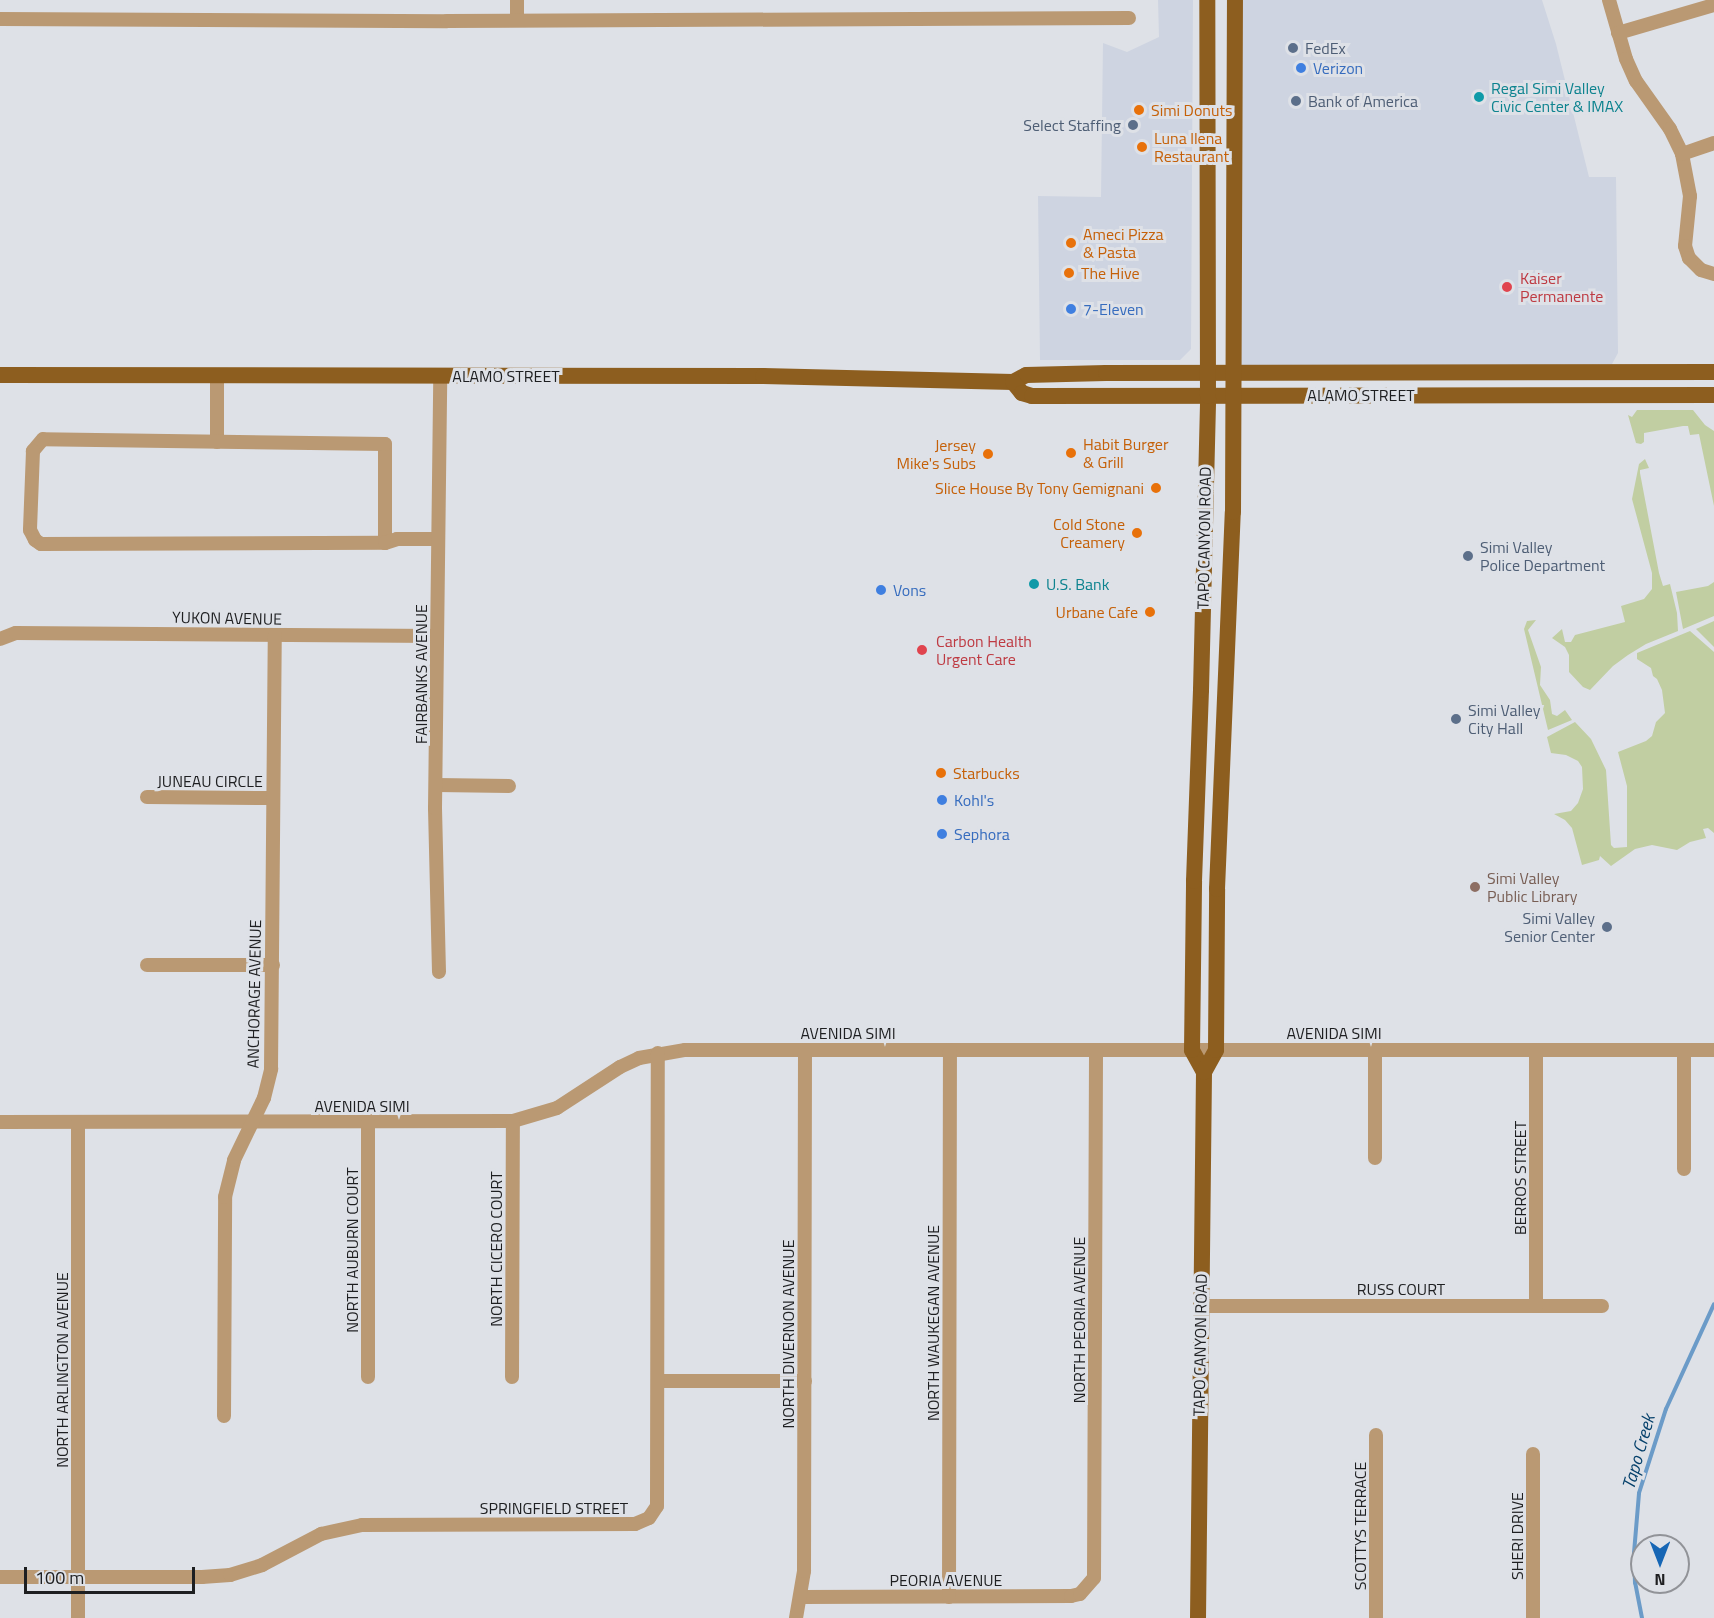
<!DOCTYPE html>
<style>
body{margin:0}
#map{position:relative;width:1714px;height:1618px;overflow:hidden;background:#dee1e7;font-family:"Titillium Web",sans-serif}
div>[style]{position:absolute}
.built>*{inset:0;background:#ced4e1}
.green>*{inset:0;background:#c1cea2}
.stream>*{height:4px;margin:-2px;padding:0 2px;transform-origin:2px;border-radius:2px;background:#6b9bc8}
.minor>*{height:14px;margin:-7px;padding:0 7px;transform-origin:7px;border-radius:7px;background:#ba9973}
.major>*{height:16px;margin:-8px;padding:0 8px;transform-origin:8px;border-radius:8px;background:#8d5e1f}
.dots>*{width:16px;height:16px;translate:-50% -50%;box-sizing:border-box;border:3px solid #dee1e7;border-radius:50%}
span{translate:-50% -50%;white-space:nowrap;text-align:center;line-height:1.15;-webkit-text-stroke:6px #dee1e7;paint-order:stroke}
.service-label{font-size:16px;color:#4e5e75}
.left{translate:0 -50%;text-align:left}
.right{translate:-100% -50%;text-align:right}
.shop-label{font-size:16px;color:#366cbe}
.culture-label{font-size:16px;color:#0d838f}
.food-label{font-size:16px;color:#c56008}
.health-label{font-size:16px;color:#be3a42}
.street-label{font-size:16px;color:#1e1f21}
.education-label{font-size:16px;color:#785e54}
.water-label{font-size:18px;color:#05406b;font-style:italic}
.north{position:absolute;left:1630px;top:1534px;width:60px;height:60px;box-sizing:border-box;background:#dee1e7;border:2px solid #919398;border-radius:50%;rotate:180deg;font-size:16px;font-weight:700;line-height:24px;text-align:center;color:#1e1f21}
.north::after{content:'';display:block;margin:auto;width:21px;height:27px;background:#1666b5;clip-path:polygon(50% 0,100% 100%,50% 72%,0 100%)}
.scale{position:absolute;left:24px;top:1567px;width:171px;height:27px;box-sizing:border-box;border:3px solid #1e1f21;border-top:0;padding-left:8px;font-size:18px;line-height:21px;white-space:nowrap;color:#1e1f21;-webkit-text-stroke:4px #dee1e7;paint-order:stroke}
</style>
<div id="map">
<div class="built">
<div style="clip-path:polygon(1158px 0,1193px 0,1191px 349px,1180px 360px,1040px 360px,1038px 196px,1101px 197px,1103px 43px,1127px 52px,1159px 37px)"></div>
<div style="clip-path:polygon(1238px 0,1542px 0,1556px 44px,1589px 177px,1616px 177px,1618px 353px,1612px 364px,1237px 369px)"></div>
</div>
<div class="green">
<div style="clip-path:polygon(1637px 410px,1693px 410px,1705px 425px,1714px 431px,1714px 506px,1699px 434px,1690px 435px,1688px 426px,1683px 426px,1644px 433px,1644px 442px,1641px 444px,1636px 443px,1628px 415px,1632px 417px)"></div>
<div style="clip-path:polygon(1645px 459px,1649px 468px,1640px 470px,1640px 473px,1659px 573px,1663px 586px,1670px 584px,1677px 613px,1678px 631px,1646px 644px,1628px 655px,1613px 666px,1590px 690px,1583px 687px,1569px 672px,1569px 655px,1565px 647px,1552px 638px,1562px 629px,1565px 642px,1571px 642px,1575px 635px,1625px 622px,1621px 606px,1644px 599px,1652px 589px,1652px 573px,1632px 499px,1639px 464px)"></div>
<div style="clip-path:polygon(1714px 582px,1714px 616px,1683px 629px,1676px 592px,1708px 586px)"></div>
<div style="clip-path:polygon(1536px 620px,1528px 630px,1541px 667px,1540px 685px,1550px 700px,1552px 714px,1557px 716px,1565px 710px,1572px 720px,1548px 730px,1524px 629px,1527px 621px)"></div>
<div style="clip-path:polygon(1714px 621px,1714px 647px,1696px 629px)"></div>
<div style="clip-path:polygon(1690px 631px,1714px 652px,1714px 833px,1708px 828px,1703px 829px,1706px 838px,1690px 842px,1677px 850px,1652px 845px,1635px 849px,1611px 866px,1600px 856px,1599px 860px,1582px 865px,1572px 828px,1565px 820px,1554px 814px,1571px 811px,1578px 803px,1583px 789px,1582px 767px,1578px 761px,1566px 755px,1551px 753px,1547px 737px,1575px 722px,1591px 739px,1606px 770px,1611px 845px,1614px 848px,1627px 847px,1627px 786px,1618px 752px,1646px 741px,1652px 736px,1656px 722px,1665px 713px,1662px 690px,1657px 679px,1653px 676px,1651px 668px,1637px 659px,1637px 653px)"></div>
</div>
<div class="stream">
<div style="left:1642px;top:1618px;width:36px;rotate:-101deg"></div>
<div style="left:1635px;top:1583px;width:30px;rotate:-92deg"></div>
<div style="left:1634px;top:1553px;width:60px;rotate:-85.2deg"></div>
<div style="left:1639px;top:1493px;width:88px;rotate:-72.2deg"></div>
<div style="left:1666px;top:1409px;width:115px;rotate:-65.4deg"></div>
</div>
<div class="minor">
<div style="left:517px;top:0;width:20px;rotate:90deg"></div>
<div style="left:1609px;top:0;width:61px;rotate:73.9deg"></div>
<div style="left:1626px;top:59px;width:24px;rotate:66deg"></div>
<div style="left:1636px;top:81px;width:59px;rotate:54.7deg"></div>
<div style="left:1670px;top:129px;width:28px;rotate:64deg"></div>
<div style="left:1682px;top:154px;width:43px;rotate:79.2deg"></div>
<div style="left:1690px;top:196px;width:50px;rotate:95.7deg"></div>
<div style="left:1685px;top:246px;width:13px;rotate:72deg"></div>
<div style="left:1689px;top:258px;width:17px;rotate:45deg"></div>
<div style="left:1701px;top:270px;width:14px;rotate:17deg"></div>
<div style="left:0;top:19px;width:447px;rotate:0.3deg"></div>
<div style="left:447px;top:21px;width:682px;rotate:-0.25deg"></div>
<div style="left:1618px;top:33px;width:100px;rotate:-16.3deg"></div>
<div style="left:1682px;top:154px;width:34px;rotate:-19deg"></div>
<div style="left:217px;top:376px;width:66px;rotate:90deg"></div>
<div style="left:385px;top:543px;width:99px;rotate:-90deg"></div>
<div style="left:385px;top:444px;width:342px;rotate:-179.2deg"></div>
<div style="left:43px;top:439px;width:16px;rotate:130deg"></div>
<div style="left:33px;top:451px;width:79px;rotate:92.2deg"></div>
<div style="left:30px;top:530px;width:11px;rotate:63deg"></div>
<div style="left:35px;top:540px;width:7px;rotate:34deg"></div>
<div style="left:41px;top:544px;width:344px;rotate:-0.2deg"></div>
<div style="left:385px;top:543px;width:13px;rotate:-18deg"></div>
<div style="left:397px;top:539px;width:40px"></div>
<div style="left:0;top:639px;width:17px;rotate:-21deg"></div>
<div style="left:16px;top:633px;width:421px;rotate:0.4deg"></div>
<div style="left:437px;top:785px;width:72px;rotate:0.8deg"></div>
<div style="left:147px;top:797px;width:126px;rotate:0.5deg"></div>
<div style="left:147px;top:965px;width:126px"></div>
<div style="left:439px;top:972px;width:164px;rotate:-91.4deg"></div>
<div style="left:435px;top:808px;width:432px;rotate:-89.3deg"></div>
<div style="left:1684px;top:1050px;width:119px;rotate:90deg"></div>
<div style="left:0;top:1122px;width:513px;rotate:-0.11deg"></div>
<div style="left:513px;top:1121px;width:46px;rotate:-16.5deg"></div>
<div style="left:557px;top:1108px;width:75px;rotate:-33.1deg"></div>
<div style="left:620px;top:1067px;width:21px;rotate:-25deg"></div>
<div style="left:639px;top:1058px;width:47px;rotate:-9.9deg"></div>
<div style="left:685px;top:1050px;width:1029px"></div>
<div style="left:1375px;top:1158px;width:108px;rotate:-90deg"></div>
<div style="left:1200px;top:1306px;width:402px"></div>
<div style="left:1536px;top:1306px;width:256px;rotate:-90deg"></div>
<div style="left:368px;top:1377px;width:255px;rotate:-90deg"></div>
<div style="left:512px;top:1377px;width:256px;rotate:-89.8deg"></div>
<div style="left:658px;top:1381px;width:147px"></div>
<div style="left:224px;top:1416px;width:219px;rotate:-89.7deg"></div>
<div style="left:225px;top:1197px;width:38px;rotate:-76deg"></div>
<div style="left:234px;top:1160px;width:69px;rotate:-64.2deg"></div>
<div style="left:264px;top:1098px;width:30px;rotate:-76deg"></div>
<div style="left:271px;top:1069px;width:434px;rotate:-89.5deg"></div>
<div style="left:1533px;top:1454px;width:164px;rotate:90deg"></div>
<div style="left:0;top:1577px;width:202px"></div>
<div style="left:202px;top:1577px;width:28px;rotate:-4deg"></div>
<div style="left:230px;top:1575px;width:34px;rotate:-17deg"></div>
<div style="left:262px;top:1565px;width:67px;rotate:-27.7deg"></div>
<div style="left:321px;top:1534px;width:42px;rotate:-12.4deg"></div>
<div style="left:362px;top:1525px;width:273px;rotate:-0.2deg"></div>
<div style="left:635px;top:1524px;width:15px;rotate:-23deg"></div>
<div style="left:649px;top:1518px;width:14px;rotate:-56deg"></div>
<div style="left:657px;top:1506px;width:453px;rotate:-89.9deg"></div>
<div style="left:802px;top:1597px;width:269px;rotate:-0.2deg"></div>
<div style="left:1071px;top:1596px;width:9px;rotate:-13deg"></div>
<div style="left:1080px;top:1594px;width:21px;rotate:-49deg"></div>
<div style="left:1094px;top:1578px;width:528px;rotate:-89.78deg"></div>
<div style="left:949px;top:1597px;width:547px;rotate:-89.9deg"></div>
<div style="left:78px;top:1618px;width:496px;rotate:-90deg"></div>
<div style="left:796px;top:1618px;width:48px;rotate:-80.3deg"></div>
<div style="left:804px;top:1571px;width:521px;rotate:-89.89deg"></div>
<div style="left:1376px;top:1618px;width:183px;rotate:-90deg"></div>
</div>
<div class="major">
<div style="left:0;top:375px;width:763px;rotate:0.08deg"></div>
<div style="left:763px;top:376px;width:250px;rotate:1.4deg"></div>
<div style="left:1013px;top:382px;width:15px;rotate:-28deg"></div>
<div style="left:1026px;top:375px;width:80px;rotate:-1.4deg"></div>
<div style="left:1106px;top:373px;width:608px;rotate:-0.09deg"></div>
<div style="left:1013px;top:382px;width:14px;rotate:51deg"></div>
<div style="left:1022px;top:393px;width:10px;rotate:17deg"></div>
<div style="left:1032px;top:396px;width:682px;rotate:-0.08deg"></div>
<div style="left:1204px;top:1072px;width:25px;rotate:-119deg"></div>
<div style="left:1192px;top:1050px;width:169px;rotate:-89.3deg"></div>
<div style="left:1194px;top:881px;width:191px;rotate:-87.9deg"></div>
<div style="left:1201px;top:690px;width:294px;rotate:-88.6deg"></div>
<div style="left:1208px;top:396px;width:396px;rotate:-90.1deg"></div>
<div style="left:1198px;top:1618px;width:546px;rotate:-89.37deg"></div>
<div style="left:1204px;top:1072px;width:25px;rotate:-61deg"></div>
<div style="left:1216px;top:1050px;width:161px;rotate:-89.6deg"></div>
<div style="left:1217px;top:889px;width:377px;rotate:-87.6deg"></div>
<div style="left:1233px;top:512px;width:512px;rotate:-89.78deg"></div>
</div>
<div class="dots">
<div style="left:1293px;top:48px;background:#5c6f8a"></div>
<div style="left:1301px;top:68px;background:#3f7fe0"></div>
<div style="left:1479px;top:97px;background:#0f9aa8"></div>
<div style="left:1296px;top:101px;background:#5c6f8a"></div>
<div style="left:1139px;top:110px;background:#e8710a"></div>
<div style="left:1133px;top:125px;background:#5c6f8a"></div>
<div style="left:1142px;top:147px;background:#e8710a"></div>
<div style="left:1071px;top:243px;background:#e8710a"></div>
<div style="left:1069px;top:273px;background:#e8710a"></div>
<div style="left:1507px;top:287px;background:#e0444e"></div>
<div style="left:1071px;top:309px;background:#3f7fe0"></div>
<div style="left:1071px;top:453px;background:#e8710a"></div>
<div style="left:988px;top:454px;background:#e8710a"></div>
<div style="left:1156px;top:488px;background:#e8710a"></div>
<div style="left:1137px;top:533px;background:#e8710a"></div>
<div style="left:1468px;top:556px;background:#5c6f8a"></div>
<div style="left:1034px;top:584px;background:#0f9aa8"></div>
<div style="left:881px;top:590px;background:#3f7fe0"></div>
<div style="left:1150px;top:612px;background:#e8710a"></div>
<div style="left:922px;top:650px;background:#e0444e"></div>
<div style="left:1456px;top:719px;background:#5c6f8a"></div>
<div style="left:941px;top:773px;background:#e8710a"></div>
<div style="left:942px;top:800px;background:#3f7fe0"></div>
<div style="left:942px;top:834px;background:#3f7fe0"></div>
<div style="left:1475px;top:887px;background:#8d6e63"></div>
<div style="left:1607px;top:927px;background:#5c6f8a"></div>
</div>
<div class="service-label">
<span class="left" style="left:1305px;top:48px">FedEx</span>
<span class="left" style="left:1308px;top:101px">Bank of America</span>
<span class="right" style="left:1121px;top:125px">Select Staffing</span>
<span class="left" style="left:1480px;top:556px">Simi Valley<br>Police Department</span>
<span class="left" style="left:1468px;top:719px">Simi Valley<br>City Hall</span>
<span class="right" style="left:1595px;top:927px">Simi Valley<br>Senior Center</span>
</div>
<div class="shop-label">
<span class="left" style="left:1313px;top:68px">Verizon</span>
<span class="left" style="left:1083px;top:309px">7-Eleven</span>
<span class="left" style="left:893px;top:590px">Vons</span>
<span class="left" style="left:954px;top:800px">Kohl's</span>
<span class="left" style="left:954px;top:834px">Sephora</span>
</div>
<div class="culture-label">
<span class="left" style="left:1491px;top:97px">Regal Simi Valley<br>Civic Center &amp; IMAX</span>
<span class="left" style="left:1046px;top:584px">U.S. Bank</span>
</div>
<div class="food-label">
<span class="left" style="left:1151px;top:110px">Simi Donuts</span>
<span class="left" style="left:1154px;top:147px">Luna llena<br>Restaurant</span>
<span class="left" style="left:1083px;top:243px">Ameci Pizza<br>&amp; Pasta</span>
<span class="left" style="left:1081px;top:273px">The Hive</span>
<span class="left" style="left:1083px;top:453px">Habit Burger<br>&amp; Grill</span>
<span class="right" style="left:976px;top:454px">Jersey<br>Mike's Subs</span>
<span class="right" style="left:1144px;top:488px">Slice House By Tony Gemignani</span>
<span class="right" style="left:1125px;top:533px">Cold Stone<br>Creamery</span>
<span class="right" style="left:1138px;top:612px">Urbane Cafe</span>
<span class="left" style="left:953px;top:773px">Starbucks</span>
</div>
<div class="health-label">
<span class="left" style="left:1520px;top:287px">Kaiser<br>Permanente</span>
<span class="left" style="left:936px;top:650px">Carbon Health<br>Urgent Care</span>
</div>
<div class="street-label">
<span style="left:506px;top:376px">ALAMO STREET</span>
<span style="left:1361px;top:395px">ALAMO STREET</span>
<span style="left:1204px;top:538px;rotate:-89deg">TAPO CANYON ROAD</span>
<span style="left:227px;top:618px;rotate:1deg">YUKON AVENUE</span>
<span style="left:421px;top:674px;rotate:-90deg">FAIRBANKS AVENUE</span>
<span style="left:210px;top:781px">JUNEAU CIRCLE</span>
<span style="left:254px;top:994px;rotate:-89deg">ANCHORAGE AVENUE</span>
<span style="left:848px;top:1033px">AVENIDA SIMI</span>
<span style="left:1334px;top:1033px">AVENIDA SIMI</span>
<span style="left:362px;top:1106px">AVENIDA SIMI</span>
<span style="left:1520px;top:1178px;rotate:-90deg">BERROS STREET</span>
<span style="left:496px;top:1249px;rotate:-90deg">NORTH CICERO COURT</span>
<span style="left:352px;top:1250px;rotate:-90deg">NORTH AUBURN COURT</span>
<span style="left:1401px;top:1289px">RUSS COURT</span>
<span style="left:1079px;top:1320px;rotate:-90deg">NORTH PEORIA AVENUE</span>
<span style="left:933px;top:1323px;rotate:-90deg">NORTH WAUKEGAN AVENUE</span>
<span style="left:788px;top:1334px;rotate:-90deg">NORTH DIVERNON AVENUE</span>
<span style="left:1200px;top:1345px;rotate:-89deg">TAPO CANYON ROAD</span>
<span style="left:62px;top:1370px;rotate:-90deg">NORTH ARLINGTON AVENUE</span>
<span style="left:554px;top:1508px">SPRINGFIELD STREET</span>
<span style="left:1360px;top:1526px;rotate:-90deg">SCOTTYS TERRACE</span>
<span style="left:1517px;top:1536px;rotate:-90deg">SHERI DRIVE</span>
<span style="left:946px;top:1580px">PEORIA AVENUE</span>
</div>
<div class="education-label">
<span class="left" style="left:1487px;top:887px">Simi Valley<br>Public Library</span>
</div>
<div class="water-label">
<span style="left:1639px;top:1452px;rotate:-74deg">Tapo Creek</span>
</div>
<div class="north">N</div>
<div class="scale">100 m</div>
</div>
